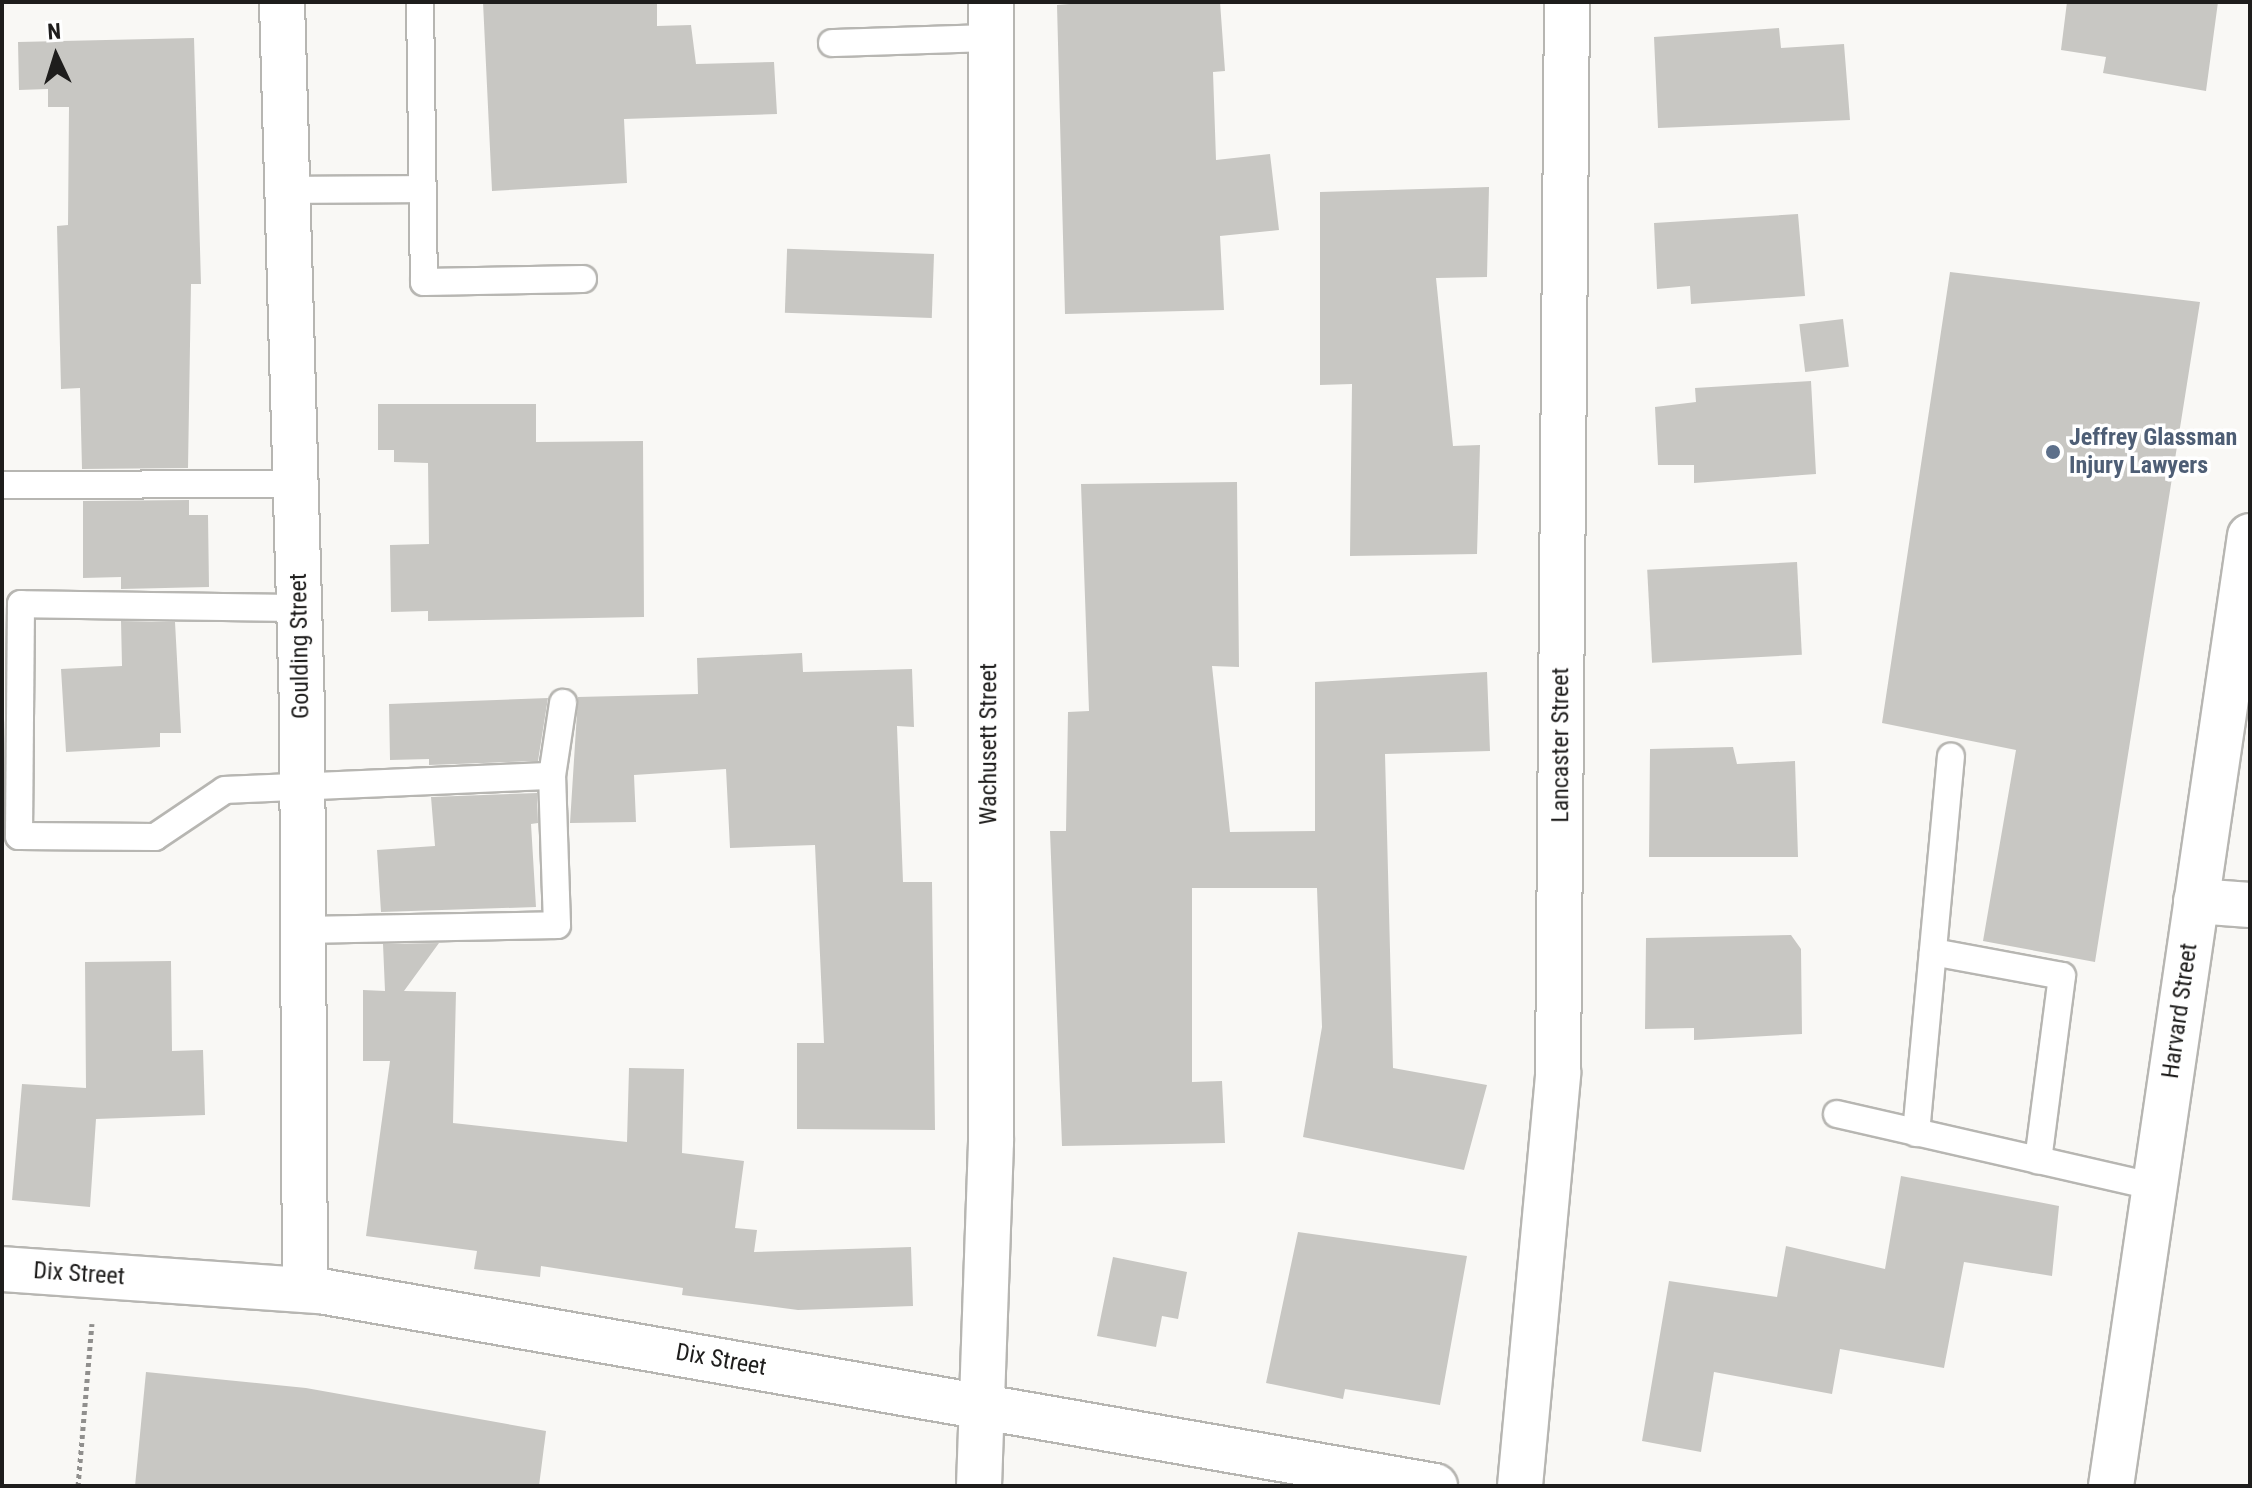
<!DOCTYPE html>
<style>
body{margin:0}
#map{position:relative;width:2252px;height:1488px;overflow:hidden;background:#f9f8f5;font-family:"Roboto Condensed",sans-serif}
div>[style]{position:absolute}
.building>*{inset:0;background:#c8c7c3;transform-origin:0 0}
.path>*{height:5px;margin-top:-2.5px;transform-origin:0;background:repeating-linear-gradient(90deg,#908f8d 0 4px,transparent 0 8px)}
.roads{filter:drop-shadow(2px 0 #b7b6b2) drop-shadow(-2px 0 #b7b6b2) drop-shadow(0 2px #b7b6b2) drop-shadow(0 -2px #b7b6b2)}
.service>*{height:26px;margin:-13px;padding:0 13px;transform-origin:13px;border-radius:13px;background:#fff}
.minor>*{height:44px;margin:-22px;padding:0 22px;transform-origin:22px;border-radius:22px;background:#fff}
.secondary>*{height:44px;margin:-22px;padding:0 22px;transform-origin:22px;border-radius:22px;background:#fff}
.dots>*{width:22px;height:22px;translate:-50% -50%;box-sizing:border-box;border:4px solid #fff;border-radius:50%}
span{translate:-50% -50%;white-space:nowrap;text-align:center;line-height:1.15;-webkit-text-stroke:7px #fff;paint-order:stroke}
.service-label{font-size:24px;color:#4e5e75;font-weight:700}
.left{translate:0 -50%;text-align:left}
.street-label{font-size:24px;color:#1e1d1c}
.frame{position:absolute;inset:0;border:4px solid #1e1d1c;pointer-events:none}
.north{position:absolute;left:16px;top:16px;width:80px;height:80px;-webkit-text-stroke:6px #fff;paint-order:stroke;rotate:356deg;font-size:22px;font-weight:700;line-height:32px;text-align:center;color:#1e1d1c}
.north::after{content:'';display:block;margin:auto;width:28px;height:36px;background:#1e1d1c;clip-path:polygon(50% 0,100% 100%,50% 72%,0 100%)}
</style>
<div id="map">
<div class="building">
<div style="clip-path:polygon(483px 2px,657px 2px,657px 26px,691px 25px,696px 64px,774px 62px,777px 114px,624px 119px,627px 183px,492px 191px)"></div>
<div style="clip-path:polygon(1094px 2px,1220px 2px,1225px 71px,1213px 72px,1216px 160px,1270px 154px,1279px 230px,1220px 236px,1224px 310px,1065px 314px,1057px 5px)"></div>
<div style="clip-path:polygon(2067px 2px,2218px 2px,2206px 91px,2103px 73px,2106px 57px,2061px 50px)"></div>
<div style="clip-path:polygon(1779px 28px,1781px 48px,1844px 44px,1850px 120px,1658px 128px,1654px 37px)"></div>
<div style="clip-path:polygon(194px 38px,201px 284px,191px 284px,188px 468px,82px 469px,80px 388px,61px 389px,57px 226px,68px 225px,69px 107px,48px 107px,48px 89px,19px 90px,18px 42px)"></div>
<div style="clip-path:polygon(1489px 187px,1487px 277px,1436px 278px,1453px 446px,1480px 445px,1477px 554px,1350px 556px,1352px 384px,1320px 385px,1320px 192px)"></div>
<div style="clip-path:polygon(1798px 214px,1805px 296px,1691px 304px,1690px 286px,1657px 289px,1654px 223px)"></div>
<div style="left:934px;top:254px;width:64px;height:147px;rotate:92deg"></div>
<div style="clip-path:polygon(1950px 272px,2200px 302px,2095px 962px,1983px 941px,2016px 750px,1882px 723px)"></div>
<div style="left:1843px;top:319px;width:48px;height:44px;rotate:83deg"></div>
<div style="clip-path:polygon(1811px 381px,1816px 474px,1694px 483px,1694px 465px,1658px 465px,1655px 407px,1696px 402px,1695px 388px)"></div>
<div style="clip-path:polygon(378px 404px,536px 404px,536px 442px,643px 441px,644px 617px,428px 621px,428px 611px,391px 612px,390px 545px,429px 544px,428px 463px,394px 462px,394px 450px,378px 450px)"></div>
<div style="clip-path:polygon(1237px 482px,1239px 667px,1212px 666px,1230px 832px,1315px 831px,1315px 682px,1487px 672px,1490px 751px,1385px 754px,1393px 1068px,1487px 1085px,1464px 1170px,1303px 1137px,1322px 1027px,1317px 888px,1192px 888px,1192px 1082px,1222px 1081px,1225px 1143px,1062px 1146px,1050px 831px,1066px 831px,1068px 712px,1089px 711px,1081px 484px)"></div>
<div style="clip-path:polygon(189px 500px,189px 515px,208px 515px,209px 587px,121px 589px,121px 577px,83px 578px,83px 501px)"></div>
<div style="left:1797px;top:562px;width:93px;height:150px;rotate:87deg"></div>
<div style="clip-path:polygon(121px 621px,175px 622px,181px 733px,160px 733px,160px 747px,66px 752px,61px 669px,122px 666px)"></div>
<div style="clip-path:polygon(802px 653px,803px 672px,912px 669px,914px 727px,897px 726px,903px 882px,932px 882px,935px 1130px,797px 1129px,797px 1043px,824px 1043px,815px 845px,730px 848px,726px 769px,634px 775px,636px 822px,570px 823px,578px 697px,698px 694px,697px 658px)"></div>
<div style="clip-path:polygon(548px 698px,538px 761px,429px 765px,429px 759px,390px 760px,389px 704px)"></div>
<div style="clip-path:polygon(1733px 747px,1737px 764px,1795px 761px,1798px 857px,1649px 857px,1650px 749px)"></div>
<div style="clip-path:polygon(537px 793px,538px 823px,531px 824px,536px 907px,381px 912px,377px 850px,435px 846px,431px 797px)"></div>
<div style="clip-path:polygon(1791px 935px,1801px 949px,1802px 1034px,1694px 1040px,1694px 1028px,1645px 1029px,1646px 938px)"></div>
<div style="clip-path:polygon(439px 943px,404px 991px,456px 992px,453px 1123px,627px 1142px,629px 1068px,684px 1069px,682px 1153px,744px 1161px,735px 1228px,757px 1230px,754px 1252px,911px 1247px,913px 1306px,798px 1310px,682px 1295px,683px 1288px,541px 1266px,540px 1277px,474px 1269px,477px 1251px,366px 1236px,390px 1061px,363px 1061px,363px 990px,385px 991px,383px 944px)"></div>
<div style="clip-path:polygon(171px 961px,172px 1051px,203px 1050px,205px 1115px,96px 1119px,90px 1207px,12px 1200px,22px 1084px,86px 1088px,85px 962px)"></div>
<div style="clip-path:polygon(1901px 1176px,2059px 1206px,2052px 1276px,1964px 1262px,1944px 1368px,1840px 1349px,1832px 1394px,1714px 1372px,1701px 1452px,1642px 1441px,1669px 1281px,1777px 1297px,1786px 1246px,1885px 1269px)"></div>
<div style="clip-path:polygon(1298px 1232px,1467px 1256px,1440px 1405px,1345px 1389px,1343px 1399px,1266px 1383px)"></div>
<div style="clip-path:polygon(1113px 1257px,1187px 1272px,1178px 1319px,1162px 1316px,1156px 1347px,1097px 1336px)"></div>
<div style="clip-path:polygon(146px 1372px,306px 1388px,546px 1431px,539px 1486px,135px 1486px)"></div>
</div>
<div class="path">
<div style="left:78px;top:1486px;width:163px;rotate:-85.1deg"></div>
</div>
<div class="roads">
<div class="service">
<div style="left:420px;top:2px;width:280px;rotate:89.2deg"></div>
<div style="left:424px;top:282px;width:159px;rotate:-1.1deg"></div>
<div style="left:832px;top:43px;width:159px;rotate:-1.8deg"></div>
<div style="left:287px;top:190px;width:135px;rotate:-0.4deg"></div>
<div style="left:2px;top:485px;width:294px;rotate:-0.2deg"></div>
<div style="left:299px;top:608px;width:278px;rotate:-179.2deg"></div>
<div style="left:21px;top:604px;width:232px;rotate:90.5deg"></div>
<div style="left:19px;top:836px;width:136px;rotate:0.4deg"></div>
<div style="left:155px;top:837px;width:84px;rotate:-33.9deg"></div>
<div style="left:225px;top:790px;width:327px;rotate:-2.5deg"></div>
<div style="left:552px;top:776px;width:74px;rotate:-81.4deg"></div>
<div style="left:303px;top:930px;width:254px;rotate:-1.1deg"></div>
<div style="left:557px;top:925px;width:149px;rotate:-91.9deg"></div>
<div style="left:1933px;top:952px;width:131px;rotate:10.5deg"></div>
<div style="left:2062px;top:976px;width:186px;rotate:97.4deg"></div>
<div style="left:1837px;top:1114px;width:326px;rotate:12.9deg"></div>
<div style="left:1916px;top:1133px;width:378px;rotate:-84.7deg"></div>
</div>
<div class="minor">
<div style="left:282px;top:2px;width:705px;rotate:88.38deg"></div>
<div style="left:302px;top:707px;width:583px;rotate:89.71deg"></div>
<div style="left:2196px;top:901px;width:54px;rotate:4.2deg"></div>
<div style="left:2px;top:1269px;width:319px;rotate:4deg"></div>
<div style="left:320px;top:1291px;width:1132px;rotate:9.92deg"></div>
<div style="left:979px;top:1486px;width:344px;rotate:-88deg"></div>
<div style="left:991px;top:1142px;width:1140px;rotate:-90deg"></div>
</div>
<div class="secondary">
<div style="left:1520px;top:1486px;width:415px;rotate:-84.7deg"></div>
<div style="left:1558px;top:1073px;width:1071px;rotate:-89.52deg"></div>
<div style="left:2111px;top:1486px;width:960px;rotate:-81.68deg"></div>
</div>
</div>
<div class="dots">
<div style="left:2053px;top:452px;background:#5c6f8a"></div>
</div>
<div class="service-label">
<span class="left" style="left:2069px;top:452px">Jeffrey Glassman<br>Injury Lawyers</span>
</div>
<div class="street-label">
<span style="left:300px;top:646px;rotate:-91deg">Goulding Street</span>
<span style="left:989px;top:744px;rotate:-90deg">Wachusett Street</span>
<span style="left:1561px;top:745px;rotate:-90deg">Lancaster Street</span>
<span style="left:2180px;top:1011px;rotate:-82deg">Harvard Street</span>
<span style="left:79px;top:1274px;rotate:4deg">Dix Street</span>
<span style="left:721px;top:1360px;rotate:10deg">Dix Street</span>
</div>
<div class="frame"></div>
<div class="north">N</div>
</div>
